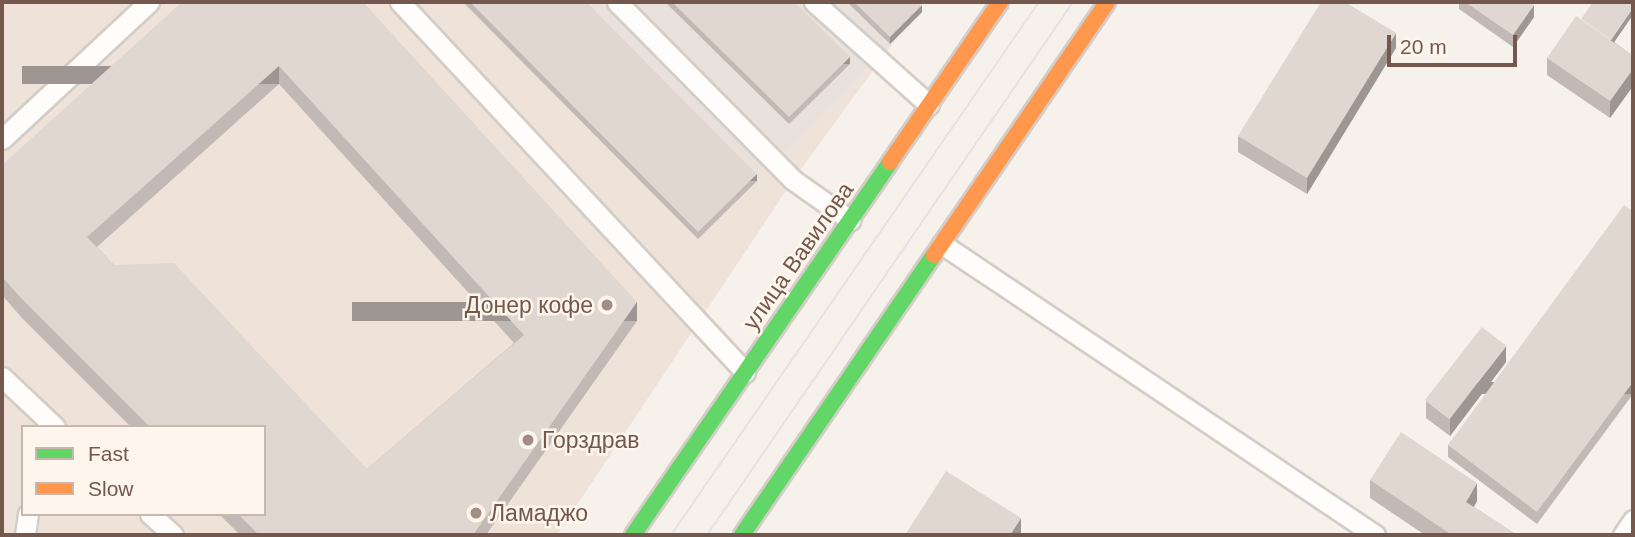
<!DOCTYPE html>
<meta charset="utf-8">
<style>
body{margin:0}
#map{position:relative;width:1635px;height:537px;overflow:hidden;background:#f6f1eb;font-family:Helvetica,sans-serif}
div>[style]{position:absolute}
.residential>*{inset:0;background:#efe3d9}
.industrial>*{inset:0;background:#e9e1dc}
.roads{filter:drop-shadow(2px 0 #d4cdc7) drop-shadow(-2px 0 #d4cdc7) drop-shadow(0 2px #d4cdc7) drop-shadow(0 -2px #d4cdc7)}
.lane>*{height:19px;margin:-9.5px;padding:0 9.5px;transform-origin:9.5px;border-radius:9.5px;background:#fefdfc}
.fast>*{height:16px;margin:-8px;padding:0 8px;transform-origin:8px;border-radius:8px;background:#63d668}
.slow>*{height:16px;margin:-8px;padding:0 8px;transform-origin:8px;border-radius:8px;background:#ff974d}
.tram>*{height:2px;margin:-1px;padding:0 1px;transform-origin:1px;border-radius:1px;background:#e4e2e5}
.wall>*{inset:0;background:#c2b9b4}
.shaded-wall>*{inset:0;background:#9e9692;transform-origin:0 0}
.building>*{inset:0;background:#e1d7d1;transform-origin:0 0}
.dots>*{width:19px;height:19px;translate:-50% -50%;box-sizing:border-box;border:4px solid #fef6ed;border-radius:50%}
span{translate:-50% -50%;white-space:nowrap;text-align:center;line-height:1.15;-webkit-text-stroke:5px #fef6ed;paint-order:stroke}
.street-label{font-size:23px;color:#74584d}
.poi-label{font-size:23px;color:#74584d}
.right{translate:-100% -50%;text-align:right}
.left{translate:0 -50%;text-align:left}
.frame{position:absolute;inset:0;border:4px solid #74584d;pointer-events:none}
.legend{position:absolute;left:21px;top:425px;width:245px;height:91px;box-sizing:border-box;background:#fef6ed;border:2px solid #c7b7ad;margin:0;padding:9px 12px;list-style:none;font-size:21px;color:#74584d}
.legend li{display:flex;align-items:center;gap:14px;height:35px}
.legend b{width:35px;border:2px solid #c7b7ad}
.scale{position:absolute;left:1387px;top:35px;width:130px;height:32px;box-sizing:border-box;border:4px solid #74584d;border-top:0;padding-left:9px;font-size:21px;line-height:24px;white-space:nowrap;color:#74584d;-webkit-text-stroke:5px #fef6ed;paint-order:stroke}
</style>
<div id="map">
<div class="residential">
<div style="clip-path:polygon(evenodd,2px 2px,923px 2px,793px 180px,557px 535px,2px 535px,2px 2px,23px 427px,264px 427px,264px 514px,23px 514px,23px 427px)"></div>
</div>
<div class="industrial">
<div style="clip-path:polygon(460px 2px,912px 2px,922px 12px,698px 239px)"></div>
</div>
<div class="roads">
<div class="lane">
<div style="left:400px;top:2px;width:506px;rotate:47deg"></div>
<div style="left:617px;top:2px;width:250px;rotate:45.3deg"></div>
<div style="left:793px;top:180px;width:70px;rotate:35.1deg"></div>
<div style="left:814px;top:2px;width:154px;rotate:41.8deg"></div>
<div style="left:2px;top:139px;width:201px;rotate:-43deg"></div>
<div style="left:942px;top:244px;width:522px;rotate:33.9deg"></div>
<div style="left:2px;top:377px;width:73px;rotate:43.3deg"></div>
<div style="left:150px;top:514px;width:31px;rotate:42deg"></div>
<div style="left:25px;top:535px;width:21px;rotate:-82deg"></div>
<div style="left:1623px;top:535px;width:18px;rotate:-56deg"></div>
</div>
<div class="fast">
<div style="left:633px;top:535px;width:453px;rotate:-55.4deg"></div>
<div style="left:742px;top:535px;width:340px;rotate:-55.6deg"></div>
</div>
<div class="slow">
<div style="left:890px;top:162px;width:194px;rotate:-55.5deg"></div>
<div style="left:934px;top:255px;width:306px;rotate:-55.6deg"></div>
</div>
</div>
<div class="tram">
<div style="left:671px;top:535px;width:648px;rotate:-55.38deg"></div>
<div style="left:707px;top:535px;width:647px;rotate:-55.52deg"></div>
</div>
<div class="wall">
<div style="clip-path:polygon(evenodd,363px 2px,637px 321px,486px 535px,240px 535px,219px 514px,264px 514px,264px 427px,131px 427px,22px 318px,2px 295px,2px 165px,363px 2px,279px 84px,514px 343px,367px 469px,114px 265px,97px 247px,279px 84px)"></div>
<div style="clip-path:polygon(463px 2px,586px 2px,757px 181px,698px 239px)"></div>
<div style="clip-path:polygon(665px 2px,794px 2px,850px 64px,789px 124px)"></div>
<div style="clip-path:polygon(847px 2px,919px 2px,922px 12px,890px 44px)"></div>
<div style="clip-path:polygon(1459px 2px,1529px 2px,1534px 17px,1513px 47px,1459px 9px)"></div>
<div style="clip-path:polygon(1614px 42px,1633px 56px,1633px 86px,1610px 118px,1547px 75px,1547px 58px)"></div>
<div style="clip-path:polygon(1396px 48px,1307px 194px,1238px 152px,1238px 136px)"></div>
<div style="clip-path:polygon(1633px 211px,1633px 394px,1537px 524px,1448px 457px,1448px 445px)"></div>
<div style="clip-path:polygon(1506px 362px,1450px 436px,1426px 418px,1426px 401px)"></div>
<div style="clip-path:polygon(1370px 480px,1477px 501px,1474px 507px,1517px 535px,1425px 535px,1370px 498px)"></div>
</div>
<div class="shaded-wall">
<div style="clip-path:polygon(922px 5px,922px 12px,890px 44px,890px 37px)"></div>
<div style="clip-path:polygon(1534px 5px,1534px 17px,1513px 47px,1513px 35px)"></div>
<div style="clip-path:polygon(1633px 8px,1633px 15px,1606px 54px,1606px 47px)"></div>
<div style="clip-path:polygon(1396px 33px,1396px 48px,1307px 194px,1307px 178px)"></div>
<div style="left:850px;top:57px;width:7px;height:86px;rotate:90deg"></div>
<div style="left:279px;top:66px;width:18px;height:257px;rotate:90deg"></div>
<div style="clip-path:polygon(1633px 69px,1633px 86px,1610px 118px,1610px 101px)"></div>
<div style="left:757px;top:174px;width:7px;height:83px;rotate:90deg"></div>
<div style="left:637px;top:302px;width:19px;height:285px;rotate:90deg"></div>
<div style="clip-path:polygon(1506px 346px,1506px 362px,1450px 436px,1450px 419px)"></div>
<div style="left:1633px;top:382px;width:12px;height:162px;rotate:90deg"></div>
<div style="clip-path:polygon(1477px 483px,1477px 501px,1466px 520px,1466px 502px)"></div>
<div style="clip-path:polygon(1021px 518px,1021px 533px,1020px 535px,1010px 535px)"></div>
</div>
<div class="building">
<div style="clip-path:polygon(evenodd,182px 2px,363px 2px,637px 302px,473px 535px,259px 535px,238px 514px,264px 514px,264px 427px,150px 427px,22px 299px,2px 277px,2px 165px,182px 2px,279px 66px,524px 335px,367px 469px,174px 263px,114px 265px,87px 237px,279px 66px)"></div>
<div style="clip-path:polygon(470px 2px,586px 2px,757px 174px,698px 232px)"></div>
<div style="clip-path:polygon(672px 2px,794px 2px,850px 57px,789px 117px)"></div>
<div style="clip-path:polygon(854px 2px,919px 2px,922px 5px,890px 37px)"></div>
<div style="clip-path:polygon(1321px 2px,1345px 2px,1396px 33px,1307px 178px,1238px 136px)"></div>
<div style="clip-path:polygon(1465px 2px,1529px 2px,1534px 5px,1513px 35px)"></div>
<div style="clip-path:polygon(1593px 2px,1633px 2px,1633px 8px,1611px 40px,1581px 19px)"></div>
<div style="clip-path:polygon(1576px 16px,1633px 56px,1633px 69px,1610px 101px,1547px 58px)"></div>
<div style="clip-path:polygon(1624px 205px,1633px 211px,1633px 382px,1537px 512px,1448px 445px)"></div>
<div style="left:1482px;top:327px;width:31px;height:93px;rotate:38deg"></div>
<div style="clip-path:polygon(1401px 432px,1477px 483px,1466px 502px,1517px 535px,1452px 535px,1370px 480px)"></div>
<div style="clip-path:polygon(946px 471px,1021px 518px,1010px 535px,905px 535px)"></div>
</div>
<div class="dots">
<div style="left:607px;top:305px;background:#a28e84"></div>
<div style="left:528px;top:440px;background:#a28e84"></div>
<div style="left:476px;top:513px;background:#a28e84"></div>
</div>
<div class="street-label">
<span style="left:798px;top:256px;rotate:-55deg">улица Вавилова</span>
</div>
<div class="poi-label">
<span class="right" style="left:593px;top:305px">Донер кофе</span>
<span class="left" style="left:542px;top:440px">Горздрав</span>
<span class="left" style="left:490px;top:513px">Ламаджо</span>
</div>
<div class="frame"></div>
<ul class="legend">
<li><b style="height:9px;background:#63d668"></b>Fast</li>
<li><b style="height:9px;background:#ff974d"></b>Slow</li>
</ul>
<div class="scale">20 m</div>
</div>
